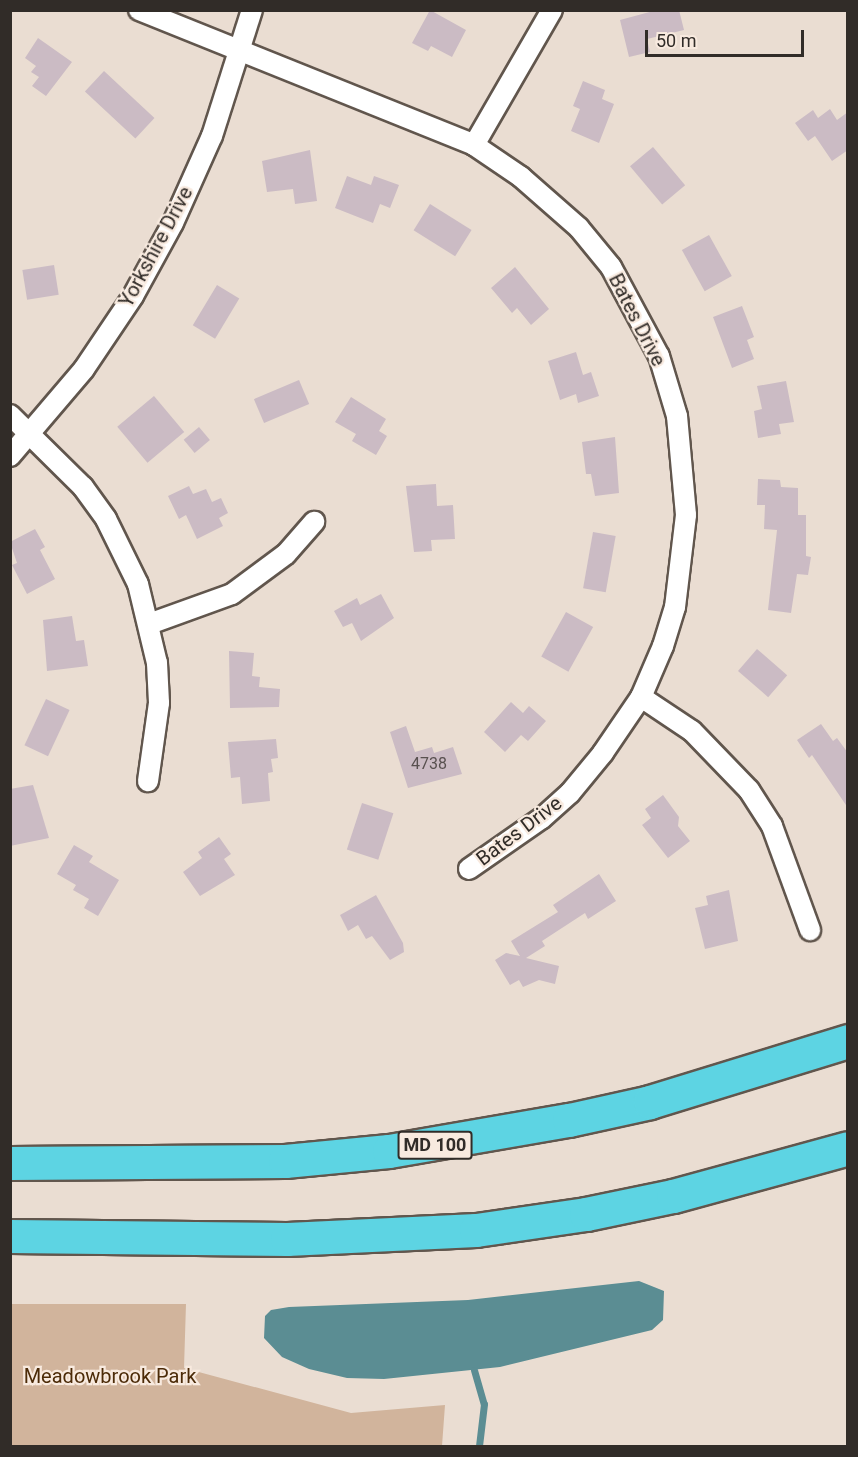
<!DOCTYPE html>
<style>
body{margin:0}
#map{position:relative;width:858px;height:1457px;overflow:hidden;background:#eaddd2;font-family:Roboto,sans-serif}
div>[style]{position:absolute}
.green>*{inset:0;background:#d1b49c}
.water>*{inset:0;background:#5b8d93}
.stream>*{height:7px;margin:-3.5px;padding:0 3.5px;transform-origin:3.5px;border-radius:3.5px;background:#5b8d93}
.building>*{inset:0;background:#cbbbc4;transform-origin:0 0}
.roads{filter:drop-shadow(2px 0 #61564d) drop-shadow(-2px 0 #61564d) drop-shadow(0 2px #61564d) drop-shadow(0 -2px #61564d)}
.street>*{height:20px;margin:-10px;padding:0 10px;transform-origin:10px;border-radius:10px;background:#fff}
.highway>*{height:33px;margin:-16.5px;padding:0 16.5px;transform-origin:16.5px;border-radius:16.5px;background:#5dd4e3}
span{translate:-50% -50%;white-space:nowrap;text-align:center;line-height:1.15;-webkit-text-stroke:4.5px #f8eadf;paint-order:stroke}
.number-label{font-size:16px;color:#58504f}
.number-label span{-webkit-text-stroke-width:0}
.shield-label span{padding:2px 4px;background:#f8eadf;border:2px solid;border-radius:4px;-webkit-text-stroke-width:0}
.shield-label{font-size:18px;color:#312c28;font-weight:700}
.street-label{font-size:20px;color:#312c28}
.park-label{font-size:20px;color:#4c2b08}
.frame{position:absolute;inset:0;border:12px solid #312c28;pointer-events:none}
.scale{position:absolute;left:645px;top:30px;width:159px;height:27px;box-sizing:border-box;border:3px solid #312c28;border-top:0;padding-left:8px;font-size:18px;line-height:21px;white-space:nowrap;color:#312c28;-webkit-text-stroke:4px #f8eadf;paint-order:stroke}
</style>
<div id="map">
<div class="green">
<div style="clip-path:polygon(11px 1304px,186px 1304px,184px 1368px,351px 1413px,445px 1405px,442px 1446px,11px 1446px)"></div>
</div>
<div class="water">
<div style="clip-path:polygon(639px 1281px,664px 1291px,663px 1320px,652px 1330px,500px 1367px,384px 1379px,347px 1378px,309px 1369px,282px 1357px,264px 1338px,265px 1316px,271px 1310px,289px 1307px,468px 1300px)"></div>
</div>
<div class="stream">
<div style="left:474px;top:1370px;width:35px;rotate:74deg"></div>
<div style="left:484px;top:1404px;width:42px;rotate:96.8deg"></div>
</div>
<div class="building">
<div style="clip-path:polygon(430px 10px,466px 30px,452px 57px,431px 46px,428px 51px,412px 43px)"></div>
<div style="clip-path:polygon(657px 10px,679px 10px,684px 30px,647px 39px,650px 52px,629px 57px,620px 20px)"></div>
<div style="clip-path:polygon(38px 38px,72px 62px,46px 96px,32px 86px,39px 77px,31px 72px,36px 66px,25px 58px)"></div>
<div style="left:104px;top:71px;width:69px;height:28px;rotate:43deg"></div>
<div style="clip-path:polygon(583px 81px,605px 90px,602px 99px,614px 104px,599px 143px,571px 131px,580px 109px,573px 106px)"></div>
<div style="clip-path:polygon(830px 109px,837px 120px,848px 112px,848px 150px,832px 161px,815px 136px,808px 141px,795px 123px,813px 110px,818px 118px)"></div>
<div style="left:653px;top:147px;width:50px;height:30px;rotate:50deg"></div>
<div style="clip-path:polygon(310px 150px,317px 201px,295px 204px,293px 189px,267px 192px,262px 161px)"></div>
<div style="clip-path:polygon(347px 176px,371px 185px,374px 176px,399px 185px,390px 208px,380px 204px,373px 223px,335px 208px)"></div>
<div style="left:430px;top:204px;width:49px;height:31px;rotate:32deg"></div>
<div style="left:709px;top:235px;width:47px;height:31px;rotate:61deg"></div>
<div style="left:54px;top:265px;width:30px;height:32px;rotate:81deg"></div>
<div style="clip-path:polygon(515px 267px,549px 309px,531px 325px,517px 308px,512px 313px,491px 288px)"></div>
<div style="left:217px;top:285px;width:26px;height:47px;rotate:31deg"></div>
<div style="clip-path:polygon(742px 306px,754px 337px,747px 340px,754px 359px,732px 368px,713px 317px)"></div>
<div style="clip-path:polygon(576px 352px,583px 375px,591px 372px,599px 396px,578px 403px,576px 394px,560px 400px,548px 361px)"></div>
<div style="left:299px;top:380px;width:26px;height:49px;rotate:67deg"></div>
<div style="clip-path:polygon(786px 381px,794px 422px,779px 424px,781px 434px,758px 438px,754px 411px,762px 409px,757px 386px)"></div>
<div style="left:154px;top:396px;width:47px;height:48px;rotate:50deg"></div>
<div style="clip-path:polygon(351px 397px,386px 419px,379px 431px,387px 436px,376px 455px,352px 441px,356px 434px,335px 422px)"></div>
<div style="left:199px;top:427px;width:17px;height:20px;rotate:50deg"></div>
<div style="clip-path:polygon(615px 437px,619px 493px,595px 496px,591px 474px,586px 474px,582px 442px)"></div>
<div style="clip-path:polygon(758px 479px,780px 480px,781px 487px,798px 488px,798px 515px,806px 515px,806px 556px,811px 557px,808px 575px,797px 574px,791px 613px,768px 610px,777px 530px,764px 529px,765px 505px,757px 505px)"></div>
<div style="clip-path:polygon(436px 484px,437px 506px,453px 505px,455px 539px,431px 540px,432px 551px,414px 552px,406px 486px)"></div>
<div style="clip-path:polygon(189px 486px,193px 494px,206px 489px,212px 502px,221px 498px,228px 513px,219px 518px,223px 526px,197px 539px,186px 515px,179px 519px,168px 496px)"></div>
<div style="clip-path:polygon(35px 529px,45px 547px,40px 550px,55px 579px,27px 594px,12px 565px,17px 563px,10px 542px)"></div>
<div style="left:593px;top:532px;width:23px;height:57px;rotate:10deg"></div>
<div style="clip-path:polygon(381px 594px,394px 618px,361px 641px,352px 623px,343px 627px,334px 611px,357px 598px,360px 605px)"></div>
<div style="left:566px;top:612px;width:31px;height:51px;rotate:29deg"></div>
<div style="clip-path:polygon(72px 616px,76px 641px,84px 640px,88px 666px,47px 671px,43px 620px)"></div>
<div style="left:757px;top:649px;width:40px;height:29px;rotate:41deg"></div>
<div style="clip-path:polygon(229px 651px,254px 653px,252px 676px,260px 677px,259px 687px,280px 689px,279px 707px,230px 708px)"></div>
<div style="left:46px;top:699px;width:26px;height:51px;rotate:25deg"></div>
<div style="clip-path:polygon(511px 702px,523px 713px,529px 706px,546px 721px,528px 741px,521px 735px,505px 752px,484px 732px)"></div>
<div style="clip-path:polygon(821px 724px,833px 741px,837px 738px,848px 753px,848px 808px,812px 755px,809px 758px,797px 740px)"></div>
<div style="clip-path:polygon(406px 726px,415px 752px,432px 747px,434px 753px,453px 747px,462px 774px,408px 788px,390px 732px)"></div>
<div style="clip-path:polygon(276px 739px,278px 758px,271px 759px,273px 772px,268px 773px,270px 801px,242px 804px,240px 777px,231px 778px,228px 742px)"></div>
<div style="clip-path:polygon(33px 785px,49px 838px,10px 846px,10px 789px)"></div>
<div style="clip-path:polygon(663px 795px,679px 817px,678px 826px,690px 841px,668px 858px,642px 825px,651px 818px,645px 809px)"></div>
<div style="left:362px;top:803px;width:33px;height:49px;rotate:18deg"></div>
<div style="clip-path:polygon(219px 837px,231px 854px,224px 859px,235px 875px,200px 896px,183px 872px,202px 858px,198px 852px)"></div>
<div style="clip-path:polygon(74px 845px,93px 856px,89px 862px,119px 880px,98px 916px,84px 908px,89px 899px,73px 890px,76px 885px,57px 874px)"></div>
<div style="clip-path:polygon(599px 874px,616px 901px,588px 919px,585px 913px,542px 941px,545px 946px,526px 958px,559px 966px,555px 984px,539px 980px,523px 987px,519px 980px,510px 985px,495px 960px,506px 953px,520px 956px,511px 941px,558px 912px,553px 905px)"></div>
<div style="clip-path:polygon(729px 890px,738px 941px,705px 949px,695px 908px,708px 905px,706px 896px)"></div>
<div style="clip-path:polygon(376px 895px,403px 943px,404px 952px,390px 960px,372px 936px,366px 939px,358px 925px,348px 931px,340px 915px)"></div>
</div>
<div class="roads">
<div class="street">
<div style="left:139px;top:10px;width:361px;rotate:21.9deg"></div>
<div style="left:474px;top:145px;width:57px;rotate:34.2deg"></div>
<div style="left:521px;top:177px;width:77px;rotate:41.3deg"></div>
<div style="left:579px;top:228px;width:50px;rotate:50.6deg"></div>
<div style="left:611px;top:267px;width:101px;rotate:61.7deg"></div>
<div style="left:659px;top:356px;width:63px;rotate:73.3deg"></div>
<div style="left:677px;top:416px;width:99px;rotate:84.8deg"></div>
<div style="left:686px;top:515px;width:93px;rotate:96.8deg"></div>
<div style="left:675px;top:607px;width:41px;rotate:107.1deg"></div>
<div style="left:663px;top:646px;width:56px;rotate:113.3deg"></div>
<div style="left:641px;top:697px;width:68px;rotate:124.2deg"></div>
<div style="left:603px;top:753px;width:52px;rotate:129.5deg"></div>
<div style="left:570px;top:793px;width:38px;rotate:138deg"></div>
<div style="left:542px;top:818px;width:89px;rotate:145.1deg"></div>
<div style="left:474px;top:145px;width:156px;rotate:-60deg"></div>
<div style="left:10px;top:415px;width:103px;rotate:44.6deg"></div>
<div style="left:83px;top:487px;width:39px;rotate:54deg"></div>
<div style="left:106px;top:519px;width:72px;rotate:63.8deg"></div>
<div style="left:138px;top:584px;width:81px;rotate:76.5deg"></div>
<div style="left:157px;top:663px;width:40px;rotate:87.1deg"></div>
<div style="left:159px;top:703px;width:79px;rotate:98deg"></div>
<div style="left:10px;top:456px;width:114px;rotate:-49.6deg"></div>
<div style="left:84px;top:369px;width:88px;rotate:-56.1deg"></div>
<div style="left:133px;top:296px;width:83px;rotate:-61.3deg"></div>
<div style="left:173px;top:223px;width:95px;rotate:-65.9deg"></div>
<div style="left:212px;top:136px;width:132px;rotate:-72.4deg"></div>
<div style="left:149px;top:624px;width:88px;rotate:-19.9deg"></div>
<div style="left:232px;top:594px;width:67px;rotate:-36.5deg"></div>
<div style="left:286px;top:554px;width:43px;rotate:-48.8deg"></div>
<div style="left:641px;top:697px;width:61px;rotate:33.7deg"></div>
<div style="left:692px;top:731px;width:82px;rotate:46deg"></div>
<div style="left:749px;top:790px;width:43px;rotate:57.4deg"></div>
<div style="left:772px;top:826px;width:111px;rotate:69.9deg"></div>
</div>
<div class="highway">
<div style="left:10px;top:1163px;width:275px;rotate:-0.4deg"></div>
<div style="left:285px;top:1161px;width:104px;rotate:-5.5deg"></div>
<div style="left:389px;top:1151px;width:183px;rotate:-9.8deg"></div>
<div style="left:569px;top:1120px;width:83px;rotate:-12.5deg"></div>
<div style="left:650px;top:1102px;width:207px;rotate:-17.1deg"></div>
<div style="left:10px;top:1236px;width:277px;rotate:0.6deg"></div>
<div style="left:287px;top:1239px;width:189px;rotate:-2.7deg"></div>
<div style="left:476px;top:1230px;width:111px;rotate:-8.3deg"></div>
<div style="left:586px;top:1214px;width:89px;rotate:-11.7deg"></div>
<div style="left:673px;top:1196px;width:181px;rotate:-15.3deg"></div>
</div>
</div>
<div class="number-label">
<span style="left:429px;top:764px">4738</span>
</div>
<div class="shield-label">
<span style="left:435px;top:1145px">MD 100</span>
</div>
<div class="street-label">
<span style="left:156px;top:247px;rotate:-62deg">Yorkshire Drive</span>
<span style="left:637px;top:320px;rotate:63deg">Bates Drive</span>
<span style="left:519px;top:831px;rotate:-37deg">Bates Drive</span>
</div>
<div class="park-label">
<span style="left:110px;top:1376px">Meadowbrook Park</span>
</div>
<div class="frame"></div>
<div class="scale">50 m</div>
</div>
